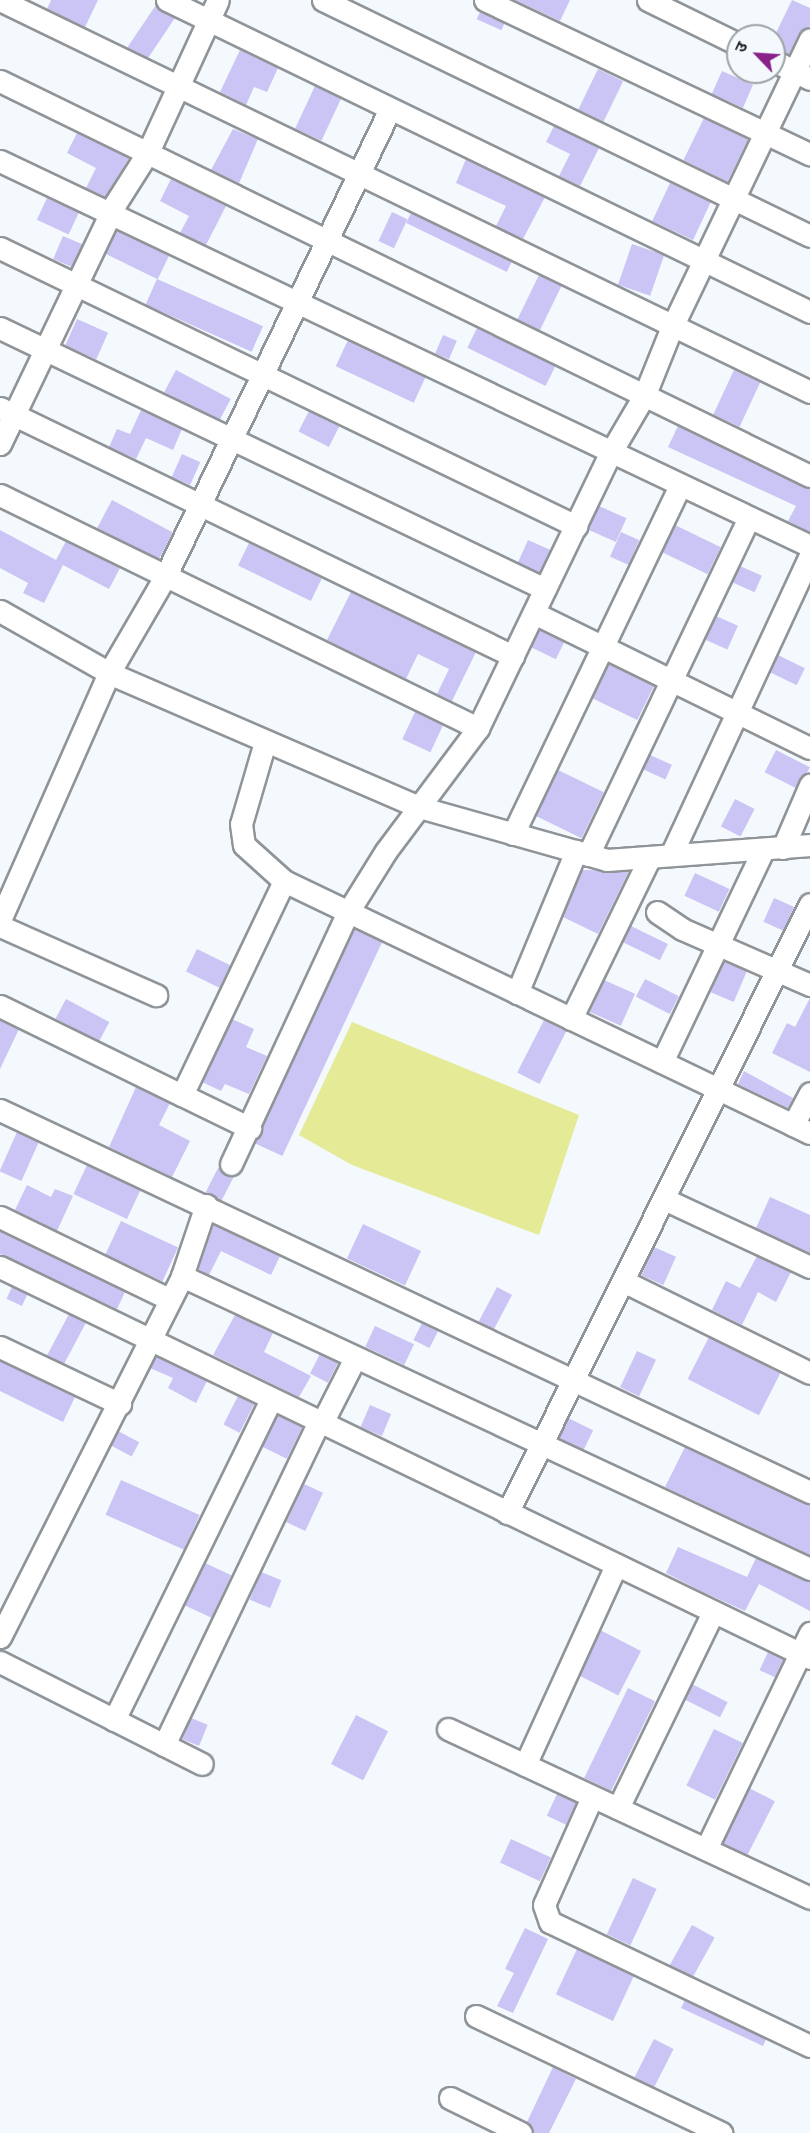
<!DOCTYPE html>
<meta charset="utf-8">
<style>
body{margin:0}
#map{position:relative;width:810px;height:2133px;overflow:hidden;background:#f3f9fd;font-family:Karla,"Noto Sans Devanagari",sans-serif}
div>[style]{position:absolute}
.green>*{inset:0;background:#e5ea96}
.building>*{inset:0;background:#cac5f4;transform-origin:0 0}
.roads{filter:drop-shadow(2px 0 #8f9498) drop-shadow(-2px 0 #8f9498) drop-shadow(0 2px #8f9498) drop-shadow(0 -2px #8f9498)}
.minor>*{height:21px;margin:-10.5px;padding:0 10.5px;transform-origin:10.5px;border-radius:10.5px;background:#fff}
span{translate:-50% -50%;white-space:nowrap;text-align:center;line-height:1.15;-webkit-text-stroke:4.5px #f3f9fd;paint-order:stroke}
.north{position:absolute;left:726px;top:24px;width:60px;height:60px;box-sizing:border-box;background:#f3f9fd;border:2px solid #9da2a5;border-radius:50%;rotate:295deg;font-size:16px;font-weight:700;line-height:24px;text-align:center;color:#1d1f21}
.north::after{content:'';display:block;margin:auto;width:21px;height:27px;background:#882289;clip-path:polygon(50% 0,100% 100%,50% 72%,0 100%)}
</style>
<div id="map">
<div class="green">
<div style="clip-path:polygon(352px 1022px,579px 1115px,539px 1235px,352px 1165px,299px 1135px)"></div>
</div>
<div class="building">
<div style="clip-path:polygon(51px 0,98px 0,85px 27px,47px 9px)"></div>
<div style="clip-path:polygon(515px 0,570px 0,560px 21px)"></div>
<div style="clip-path:polygon(792px 0,810px 8px,810px 26px,799px 33px,789px 54px,774px 48px,774px 37px)"></div>
<div style="left:156px;top:5px;width:23px;height:51px;rotate:34deg"></div>
<div style="left:480px;top:12px;width:27px;height:8px;rotate:24deg"></div>
<div style="clip-path:polygon(240px 50px,278px 68px,267px 92px,254px 87px,246px 105px,220px 92px)"></div>
<div style="left:598px;top:69px;width:28px;height:45px;rotate:26deg"></div>
<div style="left:722px;top:71px;width:34px;height:25px;rotate:24deg"></div>
<div style="left:315px;top:86px;width:29px;height:47px;rotate:25deg"></div>
<div style="left:704px;top:118px;width:49px;height:47px;rotate:26deg"></div>
<div style="clip-path:polygon(554px 126px,599px 148px,580px 186px,559px 176px,570px 154px,546px 142px)"></div>
<div style="clip-path:polygon(233px 129px,258px 139px,239px 183px,211px 170px)"></div>
<div style="clip-path:polygon(77px 133px,129px 158px,105px 197px,86px 188px,96px 168px,67px 153px)"></div>
<div style="clip-path:polygon(466px 159px,545px 197px,523px 239px,496px 226px,506px 206px,456px 183px)"></div>
<div style="clip-path:polygon(171px 179px,226px 206px,206px 245px,180px 233px,189px 216px,160px 201px)"></div>
<div style="left:670px;top:183px;width:45px;height:42px;rotate:25deg"></div>
<div style="left:47px;top:198px;width:35px;height:24px;rotate:25deg"></div>
<div style="left:392px;top:212px;width:17px;height:32px;rotate:25deg"></div>
<div style="left:411px;top:213px;width:112px;height:11px;rotate:26deg"></div>
<div style="left:116px;top:230px;width:59px;height:26px;rotate:26deg"></div>
<div style="left:63px;top:236px;width:21px;height:25px;rotate:23deg"></div>
<div style="left:632px;top:244px;width:34px;height:43px;rotate:19deg"></div>
<div style="left:539px;top:275px;width:25px;height:50px;rotate:26deg"></div>
<div style="left:157px;top:279px;width:116px;height:28px;rotate:24deg"></div>
<div style="left:77px;top:319px;width:34px;height:29px;rotate:24deg"></div>
<div style="left:477px;top:328px;width:87px;height:22px;rotate:26deg"></div>
<div style="left:443px;top:335px;width:15px;height:20px;rotate:23deg"></div>
<div style="left:348px;top:340px;width:86px;height:29px;rotate:25deg"></div>
<div style="left:176px;top:370px;width:62px;height:25px;rotate:28deg"></div>
<div style="left:734px;top:370px;width:29px;height:49px;rotate:25deg"></div>
<div style="clip-path:polygon(141px 410px,182px 429px,173px 450px,146px 438px,136px 459px,109px 447px,117px 429px,130px 434px)"></div>
<div style="left:309px;top:411px;width:34px;height:23px;rotate:27deg"></div>
<div style="clip-path:polygon(678px 426px,810px 489px,810px 532px,788px 521px,796px 506px,668px 447px)"></div>
<div style="left:182px;top:454px;width:20px;height:25px;rotate:24deg"></div>
<div style="left:112px;top:500px;width:69px;height:32px;rotate:28deg"></div>
<div style="left:599px;top:506px;width:30px;height:26px;rotate:24deg"></div>
<div style="left:675px;top:525px;width:51px;height:30px;rotate:26deg"></div>
<div style="clip-path:polygon(0 530px,56px 560px,66px 541px,120px 568px,109px 589px,63px 565px,44px 603px,23px 593px,28px 583px,0 568px)"></div>
<div style="left:621px;top:532px;width:20px;height:27px;rotate:24deg"></div>
<div style="left:528px;top:540px;width:24px;height:25px;rotate:24deg"></div>
<div style="left:249px;top:543px;width:81px;height:25px;rotate:26deg"></div>
<div style="left:740px;top:566px;width:24px;height:18px;rotate:24deg"></div>
<div style="clip-path:polygon(351px 592px,476px 652px,452px 701px,437px 694px,449px 669px,418px 654px,406px 679px,327px 640px)"></div>
<div style="left:716px;top:616px;width:24px;height:26px;rotate:24deg"></div>
<div style="left:539px;top:630px;width:28px;height:19px;rotate:26deg"></div>
<div style="left:778px;top:655px;width:30px;height:19px;rotate:26deg"></div>
<div style="left:609px;top:664px;width:50px;height:38px;rotate:26deg"></div>
<div style="left:415px;top:712px;width:31px;height:30px;rotate:25deg"></div>
<div style="left:776px;top:750px;width:38px;height:25px;rotate:27deg"></div>
<div style="left:650px;top:755px;width:24px;height:16px;rotate:24deg"></div>
<div style="left:558px;top:770px;width:51px;height:51px;rotate:26deg"></div>
<div style="left:735px;top:799px;width:22px;height:31px;rotate:27deg"></div>
<div style="clip-path:polygon(582px 870px,629px 871px,598px 934px,563px 917px)"></div>
<div style="left:695px;top:873px;width:38px;height:25px;rotate:25deg"></div>
<div style="left:774px;top:898px;width:22px;height:26px;rotate:24deg"></div>
<div style="left:631px;top:926px;width:41px;height:18px;rotate:26deg"></div>
<div style="left:354px;top:929px;width:31px;height:236px;rotate:25deg"></div>
<div style="left:197px;top:949px;width:37px;height:25px;rotate:26deg"></div>
<div style="left:724px;top:961px;width:25px;height:34px;rotate:23deg"></div>
<div style="left:645px;top:979px;width:38px;height:20px;rotate:27deg"></div>
<div style="left:604px;top:980px;width:34px;height:35px;rotate:24deg"></div>
<div style="clip-path:polygon(810px 998px,810px 1072px,772px 1053px,787px 1023px,795px 1027px)"></div>
<div style="left:66px;top:999px;width:49px;height:22px;rotate:28deg"></div>
<div style="clip-path:polygon(232px 1019px,254px 1029px,246px 1047px,267px 1056px,249px 1094px,225px 1084px,221px 1091px,202px 1082px)"></div>
<div style="clip-path:polygon(0 1020px,19px 1029px,0 1069px)"></div>
<div style="left:544px;top:1020px;width:25px;height:59px;rotate:27deg"></div>
<div style="clip-path:polygon(744px 1071px,793px 1098px,788px 1108px,738px 1084px)"></div>
<div style="clip-path:polygon(136px 1087px,170px 1103px,159px 1125px,190px 1141px,172px 1177px,109px 1147px)"></div>
<div style="left:17px;top:1132px;width:24px;height:43px;rotate:24deg"></div>
<div style="left:87px;top:1165px;width:59px;height:32px;rotate:25deg"></div>
<div style="left:218px;top:1168px;width:18px;height:28px;rotate:27deg"></div>
<div style="clip-path:polygon(27px 1185px,51px 1197px,55px 1189px,73px 1196px,57px 1231px,15px 1210px)"></div>
<div style="clip-path:polygon(770px 1197px,810px 1215px,810px 1253px,756px 1228px)"></div>
<div style="left:121px;top:1221px;width:63px;height:37px;rotate:25deg"></div>
<div style="clip-path:polygon(213px 1224px,280px 1256px,271px 1275px,221px 1251px,209px 1275px,198px 1269px)"></div>
<div style="left:363px;top:1224px;width:64px;height:38px;rotate:25deg"></div>
<div style="clip-path:polygon(0 1231px,125px 1292px,117px 1309px,0 1254px)"></div>
<div style="left:654px;top:1247px;width:24px;height:31px;rotate:24deg"></div>
<div style="clip-path:polygon(757px 1256px,791px 1272px,776px 1302px,758px 1292px,742px 1325px,712px 1310px,726px 1281px,740px 1288px)"></div>
<div style="left:12px;top:1287px;width:17px;height:13px;rotate:25deg"></div>
<div style="left:497px;top:1287px;width:17px;height:39px;rotate:28deg"></div>
<div style="left:69px;top:1314px;width:19px;height:47px;rotate:28deg"></div>
<div style="clip-path:polygon(235px 1315px,273px 1333px,264px 1352px,311px 1376px,299px 1397px,213px 1355px)"></div>
<div style="left:422px;top:1323px;width:18px;height:19px;rotate:27deg"></div>
<div style="left:375px;top:1326px;width:43px;height:23px;rotate:25deg"></div>
<div style="left:709px;top:1337px;width:80px;height:47px;rotate:27deg"></div>
<div style="left:637px;top:1351px;width:21px;height:40px;rotate:25deg"></div>
<div style="left:320px;top:1354px;width:20px;height:22px;rotate:27deg"></div>
<div style="clip-path:polygon(156px 1356px,207px 1381px,196px 1403px,168px 1388px,173px 1378px,150px 1368px)"></div>
<div style="clip-path:polygon(0 1361px,75px 1397px,63px 1422px,0 1391px)"></div>
<div style="left:238px;top:1396px;width:18px;height:32px;rotate:27deg"></div>
<div style="left:370px;top:1405px;width:23px;height:24px;rotate:23deg"></div>
<div style="left:277px;top:1415px;width:28px;height:35px;rotate:26deg"></div>
<div style="left:568px;top:1418px;width:28px;height:22px;rotate:26deg"></div>
<div style="left:118px;top:1431px;width:24px;height:16px;rotate:28deg"></div>
<div style="clip-path:polygon(685px 1447px,810px 1505px,810px 1555px,665px 1487px)"></div>
<div style="left:121px;top:1480px;width:86px;height:38px;rotate:24deg"></div>
<div style="left:304px;top:1484px;width:21px;height:42px;rotate:25deg"></div>
<div style="clip-path:polygon(678px 1547px,747px 1577px,756px 1558px,810px 1582px,810px 1611px,759px 1584px,745px 1611px,703px 1592px,666px 1573px)"></div>
<div style="left:205px;top:1563px;width:29px;height:47px;rotate:25deg"></div>
<div style="left:261px;top:1572px;width:22px;height:30px;rotate:22deg"></div>
<div style="left:600px;top:1630px;width:46px;height:50px;rotate:27deg"></div>
<div style="left:768px;top:1652px;width:17px;height:20px;rotate:25deg"></div>
<div style="left:692px;top:1684px;width:40px;height:17px;rotate:27deg"></div>
<div style="left:628px;top:1688px;width:30px;height:100px;rotate:26deg"></div>
<div style="left:356px;top:1715px;width:36px;height:55px;rotate:27deg"></div>
<div style="left:191px;top:1718px;width:18px;height:23px;rotate:22deg"></div>
<div style="left:714px;top:1729px;width:32px;height:63px;rotate:26deg"></div>
<div style="left:749px;top:1788px;width:29px;height:61px;rotate:27deg"></div>
<div style="left:557px;top:1794px;width:21px;height:24px;rotate:25deg"></div>
<div style="left:511px;top:1839px;width:44px;height:26px;rotate:25deg"></div>
<div style="left:633px;top:1878px;width:26px;height:62px;rotate:25deg"></div>
<div style="left:692px;top:1925px;width:26px;height:46px;rotate:29deg"></div>
<div style="clip-path:polygon(525px 1928px,548px 1939px,513px 2013px,497px 2006px,514px 1973px,505px 1969px)"></div>
<div style="left:577px;top:1949px;width:63px;height:50px;rotate:25deg"></div>
<div style="clip-path:polygon(685px 2000px,766px 2039px,763px 2046px,681px 2008px)"></div>
<div style="left:654px;top:2039px;width:22px;height:43px;rotate:27deg"></div>
<div style="clip-path:polygon(553px 2067px,576px 2079px,549px 2133px,534px 2133px,527px 2122px)"></div>
</div>
<div class="roads">
<div class="minor">
<div style="left:0;top:0;width:900px;rotate:25.82deg"></div>
<div style="left:167px;top:0;width:715px;rotate:25.88deg"></div>
<div style="left:323px;top:0;width:541px;rotate:25.85deg"></div>
<div style="left:485px;top:0;width:360px;rotate:25.4deg"></div>
<div style="left:648px;top:0;width:100px;rotate:26.1deg"></div>
<div style="left:774px;top:61px;width:40px;rotate:26.6deg"></div>
<div style="left:0;top:81px;width:901px;rotate:26deg"></div>
<div style="left:0;top:161px;width:897px;rotate:25.42deg"></div>
<div style="left:0;top:248px;width:640px;rotate:25.76deg"></div>
<div style="left:0;top:328px;width:604px;rotate:25.59deg"></div>
<div style="left:0;top:408px;width:570px;rotate:25.8deg"></div>
<div style="left:0;top:444px;width:266px;rotate:-64.4deg"></div>
<div style="left:115px;top:204px;width:62px;rotate:-57.6deg"></div>
<div style="left:148px;top:152px;width:167px;rotate:-65.3deg"></div>
<div style="left:0;top:495px;width:532px;rotate:25.99deg"></div>
<div style="left:0;top:611px;width:125px;rotate:29.6deg"></div>
<div style="left:109px;top:673px;width:338px;rotate:23.4deg"></div>
<div style="left:419px;top:807px;width:195px;rotate:15.7deg"></div>
<div style="left:607px;top:860px;width:204px;rotate:-4.2deg"></div>
<div style="left:534px;top:613px;width:307px;rotate:26.1deg"></div>
<div style="left:265px;top:742px;width:85px;rotate:106.3deg"></div>
<div style="left:241px;top:824px;width:21px;rotate:82deg"></div>
<div style="left:244px;top:845px;width:54px;rotate:42deg"></div>
<div style="left:513px;top:834px;width:387px;rotate:-64.4deg"></div>
<div style="left:783px;top:848px;width:69px;rotate:-66.8deg"></div>
<div style="left:588px;top:855px;width:374px;rotate:-64.5deg"></div>
<div style="left:671px;top:855px;width:330px;rotate:-65.1deg"></div>
<div style="left:657px;top:912px;width:30px;rotate:34deg"></div>
<div style="left:682px;top:929px;width:140px;rotate:23.6deg"></div>
<div style="left:0;top:920px;width:270px;rotate:-66.2deg"></div>
<div style="left:109px;top:673px;width:113px;rotate:-59.8deg"></div>
<div style="left:166px;top:575px;width:517px;rotate:-64.33deg"></div>
<div style="left:0;top:926px;width:171px;rotate:23.9deg"></div>
<div style="left:517px;top:993px;width:154px;rotate:-67.4deg"></div>
<div style="left:0;top:1006px;width:203px;rotate:26.1deg"></div>
<div style="left:182px;top:1095px;width:237px;rotate:-64.5deg"></div>
<div style="left:284px;top:881px;width:583px;rotate:25.6deg"></div>
<div style="left:571px;top:1019px;width:180px;rotate:-64deg"></div>
<div style="left:662px;top:1062px;width:235px;rotate:-64.5deg"></div>
<div style="left:182px;top:1095px;width:76px;rotate:25.9deg"></div>
<div style="left:0;top:1110px;width:896px;rotate:25.25deg"></div>
<div style="left:793px;top:1125px;width:36px;rotate:-62deg"></div>
<div style="left:231px;top:1164px;width:278px;rotate:-65.1deg"></div>
<div style="left:348px;top:912px;width:72px;rotate:-58.1deg"></div>
<div style="left:386px;top:851px;width:154px;rotate:-53.2deg"></div>
<div style="left:478px;top:728px;width:306px;rotate:-64.3deg"></div>
<div style="left:611px;top:452px;width:67px;rotate:-59.6deg"></div>
<div style="left:645px;top:394px;width:72px;rotate:-68.1deg"></div>
<div style="left:672px;top:327px;width:319px;rotate:-64.4deg"></div>
<div style="left:664px;top:1199px;width:161px;rotate:25deg"></div>
<div style="left:0;top:1217px;width:188px;rotate:25.9deg"></div>
<div style="left:0;top:1267px;width:899px;rotate:25.77deg"></div>
<div style="left:182px;top:1276px;width:693px;rotate:25.01deg"></div>
<div style="left:623px;top:1281px;width:208px;rotate:26.2deg"></div>
<div style="left:0;top:1347px;width:133px;rotate:25.4deg"></div>
<div style="left:322px;top:1423px;width:73px;rotate:-63.1deg"></div>
<div style="left:507px;top:1513px;width:680px;rotate:-63.55deg"></div>
<div style="left:0;top:1637px;width:404px;rotate:-63.2deg"></div>
<div style="left:182px;top:1276px;width:75px;rotate:-71.3deg"></div>
<div style="left:0;top:1662px;width:226px;rotate:26.8deg"></div>
<div style="left:114px;top:1720px;width:357px;rotate:-63.9deg"></div>
<div style="left:448px;top:1729px;width:400px;rotate:25deg"></div>
<div style="left:164px;top:1745px;width:358px;rotate:-64.4deg"></div>
<div style="left:525px;top:1765px;width:220px;rotate:-65.5deg"></div>
<div style="left:592px;top:1797px;width:118px;rotate:114deg"></div>
<div style="left:544px;top:1905px;width:18px;rotate:71deg"></div>
<div style="left:550px;top:1922px;width:288px;rotate:25.5deg"></div>
<div style="left:618px;top:1808px;width:218px;rotate:-64.1deg"></div>
<div style="left:706px;top:1849px;width:240px;rotate:-64.3deg"></div>
<div style="left:476px;top:2016px;width:272px;rotate:25.5deg"></div>
<div style="left:450px;top:2098px;width:79px;rotate:26.2deg"></div>
</div>
</div>
<div class="north">उ</div>
</div>
